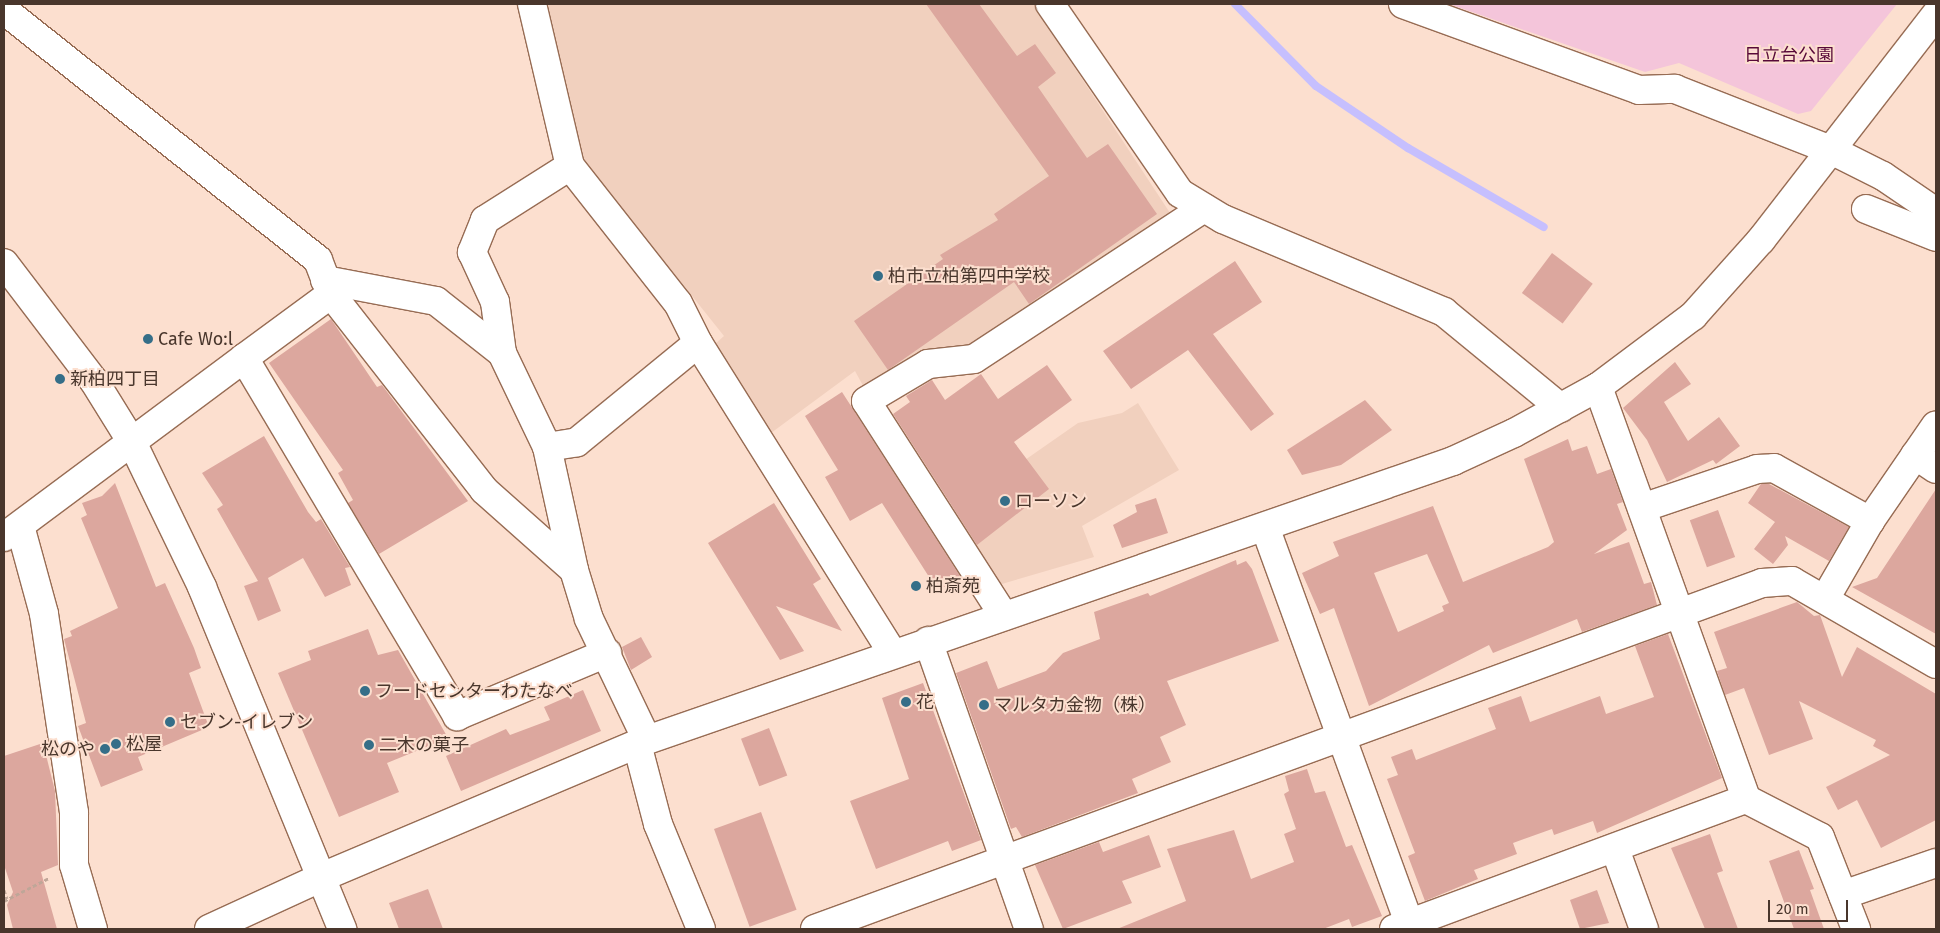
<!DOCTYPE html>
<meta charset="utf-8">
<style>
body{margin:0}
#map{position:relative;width:1940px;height:933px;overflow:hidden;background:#fcdfcf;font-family:"Fira Sans","Noto Sans JP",sans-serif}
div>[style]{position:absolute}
.built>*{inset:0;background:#f1d0be}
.green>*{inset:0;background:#f4c5da}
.stream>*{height:8px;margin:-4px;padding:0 4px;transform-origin:4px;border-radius:4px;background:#c6bffe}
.building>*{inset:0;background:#dca79e;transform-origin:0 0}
.path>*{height:3px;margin-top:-1.5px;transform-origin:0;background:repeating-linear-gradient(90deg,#bfa698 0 4px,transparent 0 6.5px)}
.roads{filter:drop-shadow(1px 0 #976c54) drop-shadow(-1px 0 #976c54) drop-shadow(0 1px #976c54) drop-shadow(0 -1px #976c54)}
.minor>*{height:28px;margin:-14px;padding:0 14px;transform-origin:14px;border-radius:14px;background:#fff}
.dots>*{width:14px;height:14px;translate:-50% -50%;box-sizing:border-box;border:2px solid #fcdfcf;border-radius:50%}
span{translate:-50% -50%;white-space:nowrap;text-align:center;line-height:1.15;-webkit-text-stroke:4px #fcdfcf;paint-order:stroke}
.park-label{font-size:18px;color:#570838}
.poi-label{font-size:18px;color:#49362c}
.left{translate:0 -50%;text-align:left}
.right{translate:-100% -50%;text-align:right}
.frame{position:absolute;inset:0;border:5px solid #49362c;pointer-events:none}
.scale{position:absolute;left:1768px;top:900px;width:80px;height:22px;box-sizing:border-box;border:2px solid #49362c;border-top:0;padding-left:6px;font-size:15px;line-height:18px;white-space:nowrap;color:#49362c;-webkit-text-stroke:4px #fcdfcf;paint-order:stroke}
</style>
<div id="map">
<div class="built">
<div style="clip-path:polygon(546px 4px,1033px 4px,1172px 216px,972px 347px,867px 393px,855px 371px,771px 433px,715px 344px,724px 336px,582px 158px)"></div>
<div style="clip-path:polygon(1138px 403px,1179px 470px,1082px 526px,1094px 557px,995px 586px,949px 513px,1078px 423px,1122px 413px)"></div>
</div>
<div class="green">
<div style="clip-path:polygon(1449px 4px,1897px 4px,1811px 111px,1798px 114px,1679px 63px,1645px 72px)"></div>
</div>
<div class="stream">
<div style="left:1235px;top:4px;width:115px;rotate:45.4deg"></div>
<div style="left:1316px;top:86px;width:111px;rotate:34deg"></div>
<div style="left:1408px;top:148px;width:157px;rotate:30.2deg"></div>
</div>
<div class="building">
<div style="clip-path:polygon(926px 4px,979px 4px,1017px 56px,1035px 44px,1056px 73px,1038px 87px,1087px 158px,1108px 144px,1157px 214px,1029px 304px,1014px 282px,888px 370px,854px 321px,943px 259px,940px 255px,998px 220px,994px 214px,1049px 176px)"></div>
<div style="left:1552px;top:253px;width:51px;height:50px;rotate:37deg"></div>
<div style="clip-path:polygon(1235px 261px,1262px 302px,1213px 334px,1274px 414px,1251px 431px,1188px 350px,1131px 389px,1103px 351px)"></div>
<div style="clip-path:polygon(331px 319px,377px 387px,382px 385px,468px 501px,379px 554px,348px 503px,353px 500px,338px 473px,343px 470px,269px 363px)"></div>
<div style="clip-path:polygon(1675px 362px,1691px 384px,1664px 402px,1688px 441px,1719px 417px,1740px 446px,1716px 464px,1713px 460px,1667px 482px,1647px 440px,1623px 408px)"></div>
<div style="clip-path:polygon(1047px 365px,1072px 400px,1014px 442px,1049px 489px,977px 545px,893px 414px,910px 402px,906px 396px,932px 380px,945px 400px,981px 374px,998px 399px)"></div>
<div style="clip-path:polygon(842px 392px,960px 576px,938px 591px,882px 503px,850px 521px,825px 477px,838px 470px,805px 416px)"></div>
<div style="clip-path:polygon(1365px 400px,1392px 430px,1341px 465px,1302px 475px,1287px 450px)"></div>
<div style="clip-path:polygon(264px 436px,308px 512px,316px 522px,321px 519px,350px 567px,345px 568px,351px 585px,325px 597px,303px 558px,268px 578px,281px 611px,258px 621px,244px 586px,258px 581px,217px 509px,223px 505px,202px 473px)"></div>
<div style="clip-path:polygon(evenodd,1568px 439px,1572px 451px,1587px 446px,1597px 474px,1611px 469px,1623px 502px,1617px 504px,1627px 530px,1594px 554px,1629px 542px,1644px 584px,1651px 582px,1657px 605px,1582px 632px,1577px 619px,1493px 653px,1489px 645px,1369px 706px,1334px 608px,1320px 614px,1302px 573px,1339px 556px,1333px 542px,1433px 506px,1463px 582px,1548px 547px,1554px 542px,1524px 459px,1568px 439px,1427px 554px,1449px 603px,1442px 606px,1444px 611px,1398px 632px,1374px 573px,1427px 554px)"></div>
<div style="clip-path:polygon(115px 483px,156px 587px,165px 583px,194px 648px,201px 668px,189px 673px,209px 727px,138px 757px,143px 770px,101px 787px,78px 726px,86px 723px,64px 639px,72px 636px,70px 631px,118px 608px,81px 518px,87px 515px,82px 503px,102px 496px)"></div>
<div style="clip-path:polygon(1761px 484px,1769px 484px,1849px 527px,1829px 561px,1785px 536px,1788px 545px,1773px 564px,1754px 549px,1775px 522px,1748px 503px)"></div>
<div style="clip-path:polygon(1936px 489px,1936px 634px,1852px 587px,1877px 578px)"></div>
<div style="clip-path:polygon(1156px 498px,1168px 533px,1122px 548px,1113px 525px,1137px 512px,1135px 505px)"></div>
<div style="clip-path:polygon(774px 503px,821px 579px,813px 584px,842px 631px,776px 606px,804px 651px,780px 660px,708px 543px)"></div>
<div style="left:1718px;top:510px;width:50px;height:30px;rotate:70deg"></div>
<div style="clip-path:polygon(1236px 560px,1237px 565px,1246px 561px,1252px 569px,1279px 641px,1167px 681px,1186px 725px,1160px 737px,1171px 762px,1132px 779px,1138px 793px,1022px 837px,1016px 827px,1011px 829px,956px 673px,987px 661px,998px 689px,1046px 671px,1063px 653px,1100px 639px,1094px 612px,1148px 593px,1150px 596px)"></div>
<div style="clip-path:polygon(1797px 602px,1814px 616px,1820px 615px,1842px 677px,1857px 647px,1936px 694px,1936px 820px,1881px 848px,1857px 800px,1838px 810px,1826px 787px,1890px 755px,1873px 746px,1876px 740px,1799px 701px,1813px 739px,1769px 755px,1744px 688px,1725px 695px,1717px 671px,1727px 668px,1714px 632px)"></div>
<div style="clip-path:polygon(368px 629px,378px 655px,398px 650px,448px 738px,387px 763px,399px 792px,339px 817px,278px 673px,311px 660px,308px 651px)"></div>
<div style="clip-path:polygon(1668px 634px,1722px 778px,1597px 833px,1593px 821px,1554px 835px,1552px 829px,1513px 843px,1517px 854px,1474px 870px,1478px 879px,1425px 901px,1408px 856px,1415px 853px,1387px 779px,1398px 775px,1391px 757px,1412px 749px,1416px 760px,1496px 729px,1488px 708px,1521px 696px,1530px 722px,1600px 696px,1606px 714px,1654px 697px,1635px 646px)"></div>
<div style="clip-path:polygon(641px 637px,652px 657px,631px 670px,622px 647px)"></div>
<div style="clip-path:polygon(923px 683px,981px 840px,952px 851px,948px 841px,876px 869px,850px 801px,909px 779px,882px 698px)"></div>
<div style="clip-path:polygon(583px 690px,601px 731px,461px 791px,446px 756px,506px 729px,510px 735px,550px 720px,544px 707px)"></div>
<div style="left:769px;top:728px;width:51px;height:30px;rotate:69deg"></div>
<div style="clip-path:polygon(43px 743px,55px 791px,58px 865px,41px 872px,57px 929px,13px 929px,7px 905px,13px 892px,4px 865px,4px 756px)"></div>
<div style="clip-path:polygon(1307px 769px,1315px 793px,1325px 791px,1346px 847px,1352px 845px,1382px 916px,1352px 927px,1349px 919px,1323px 929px,1117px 929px,1186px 901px,1167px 849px,1234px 830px,1251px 879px,1294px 862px,1284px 834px,1296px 829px,1284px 794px,1289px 791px,1285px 776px)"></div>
<div style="left:761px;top:812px;width:104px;height:50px;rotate:70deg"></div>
<div style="clip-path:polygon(1710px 834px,1723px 871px,1717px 873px,1738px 929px,1705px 929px,1671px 848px)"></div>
<div style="clip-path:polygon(1149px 835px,1161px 867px,1122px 881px,1132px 903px,1063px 929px,1035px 865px,1099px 842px,1103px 852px)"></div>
<div style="clip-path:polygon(1799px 850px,1814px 889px,1810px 890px,1824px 929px,1794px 929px,1769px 861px)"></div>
<div style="clip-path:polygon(428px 889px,443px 929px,399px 929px,389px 903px)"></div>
<div style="clip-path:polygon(1597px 890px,1609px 923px,1580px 929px,1570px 900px)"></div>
</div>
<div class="path">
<div style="left:4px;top:890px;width:9px;rotate:72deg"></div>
<div style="left:4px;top:901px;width:51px;rotate:-27.1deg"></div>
</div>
<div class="roads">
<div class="minor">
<div style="left:532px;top:4px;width:166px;rotate:76.8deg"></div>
<div style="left:570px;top:166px;width:174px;rotate:51.8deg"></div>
<div style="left:678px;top:303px;width:45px;rotate:63.4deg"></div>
<div style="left:698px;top:343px;width:367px;rotate:57.9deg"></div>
<div style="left:1050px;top:4px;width:229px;rotate:55.5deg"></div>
<div style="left:1180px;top:193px;width:50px;rotate:31.2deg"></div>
<div style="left:1223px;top:219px;width:240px;rotate:22.8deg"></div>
<div style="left:1444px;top:312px;width:151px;rotate:39.4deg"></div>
<div style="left:1403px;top:4px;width:251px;rotate:20deg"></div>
<div style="left:1639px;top:90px;width:36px;rotate:-2deg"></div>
<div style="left:1675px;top:89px;width:168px;rotate:21.4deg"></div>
<div style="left:1831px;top:150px;width:58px;rotate:26.6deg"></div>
<div style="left:1883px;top:176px;width:64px;rotate:34.2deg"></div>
<div style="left:4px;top:10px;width:401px;rotate:38.5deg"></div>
<div style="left:318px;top:260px;width:36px;rotate:69deg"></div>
<div style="left:331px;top:294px;width:249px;rotate:52deg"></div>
<div style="left:484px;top:490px;width:120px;rotate:41.6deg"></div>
<div style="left:574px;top:570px;width:51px;rotate:73deg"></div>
<div style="left:589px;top:619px;width:134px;rotate:64.4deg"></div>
<div style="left:570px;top:166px;width:101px;rotate:147.6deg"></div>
<div style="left:485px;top:220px;width:35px;rotate:112deg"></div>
<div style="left:472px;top:252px;width:55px;rotate:65.3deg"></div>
<div style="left:495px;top:302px;width:51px;rotate:82.2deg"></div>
<div style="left:502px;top:353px;width:104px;rotate:64.4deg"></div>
<div style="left:547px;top:447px;width:126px;rotate:77.6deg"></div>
<div style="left:1866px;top:209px;width:75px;rotate:21.8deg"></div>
<div style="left:4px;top:263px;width:148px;rotate:52.7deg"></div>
<div style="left:94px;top:381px;width:74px;rotate:58.2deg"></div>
<div style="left:133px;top:444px;width:159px;rotate:64.2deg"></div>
<div style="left:202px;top:587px;width:370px;rotate:67.7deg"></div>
<div style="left:325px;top:280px;width:113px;rotate:10.7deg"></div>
<div style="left:436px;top:301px;width:84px;rotate:38.2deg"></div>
<div style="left:244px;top:358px;width:108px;rotate:-36.3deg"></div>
<div style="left:1598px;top:387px;width:438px;rotate:70.2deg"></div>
<div style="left:547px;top:447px;width:30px;rotate:-9deg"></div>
<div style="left:577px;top:442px;width:156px;rotate:-39.3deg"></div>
<div style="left:1915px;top:455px;width:25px;rotate:34deg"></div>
<div style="left:1642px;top:508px;width:121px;rotate:-18.7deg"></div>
<div style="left:1757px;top:469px;width:17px;rotate:-3deg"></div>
<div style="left:1774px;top:468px;width:110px;rotate:28.9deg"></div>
<div style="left:20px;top:526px;width:91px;rotate:74.7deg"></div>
<div style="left:44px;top:614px;width:201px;rotate:81.4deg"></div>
<div style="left:74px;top:813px;width:52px;rotate:90deg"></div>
<div style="left:74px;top:865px;width:67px;rotate:73.5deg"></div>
<div style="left:1265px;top:527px;width:428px;rotate:70deg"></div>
<div style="left:4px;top:537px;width:299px;rotate:-36.7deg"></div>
<div style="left:244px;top:358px;width:417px;rotate:59.2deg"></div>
<div style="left:457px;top:716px;width:163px;rotate:-22.8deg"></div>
<div style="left:1825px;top:599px;width:90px;rotate:-60deg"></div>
<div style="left:1870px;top:521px;width:116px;rotate:-55.5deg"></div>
<div style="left:1004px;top:616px;width:255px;rotate:-122.7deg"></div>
<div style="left:866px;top:401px;width:72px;rotate:-30.8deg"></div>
<div style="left:928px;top:364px;width:46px;rotate:-6.2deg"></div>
<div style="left:974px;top:359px;width:275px;rotate:-33.3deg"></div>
<div style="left:928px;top:641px;width:305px;rotate:70.7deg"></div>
<div style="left:637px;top:744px;width:83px;rotate:75.3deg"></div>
<div style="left:658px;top:824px;width:113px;rotate:67.7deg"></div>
<div style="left:1615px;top:849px;width:85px;rotate:70.1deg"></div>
<div style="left:1843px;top:895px;width:98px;rotate:-19deg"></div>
<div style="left:209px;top:929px;width:124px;rotate:-24.7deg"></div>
<div style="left:322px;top:877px;width:353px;rotate:-22.9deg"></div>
<div style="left:647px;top:740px;width:853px;rotate:-19.09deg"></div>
<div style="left:1453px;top:461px;width:67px;rotate:-24.7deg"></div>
<div style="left:1514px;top:433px;width:96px;rotate:-28.7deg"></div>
<div style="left:1598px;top:387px;width:119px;rotate:-36.8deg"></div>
<div style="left:1693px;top:316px;width:102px;rotate:-48.2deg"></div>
<div style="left:1761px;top:240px;width:286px;rotate:-52.2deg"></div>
<div style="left:815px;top:929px;width:1008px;rotate:-20.07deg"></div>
<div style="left:1762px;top:583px;width:30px;rotate:-4deg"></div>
<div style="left:1792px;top:581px;width:166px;rotate:30deg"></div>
<div style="left:1394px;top:929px;width:375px;rotate:-20.3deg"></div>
<div style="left:1746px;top:799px;width:83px;rotate:27.2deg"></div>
<div style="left:1820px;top:837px;width:99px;rotate:68.6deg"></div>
</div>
</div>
<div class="dots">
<div style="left:878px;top:276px;background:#356e88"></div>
<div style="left:148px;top:339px;background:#356e88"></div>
<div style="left:60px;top:379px;background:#356e88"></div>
<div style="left:1005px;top:501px;background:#356e88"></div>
<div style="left:916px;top:586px;background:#356e88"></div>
<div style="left:365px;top:691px;background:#356e88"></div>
<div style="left:906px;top:702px;background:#356e88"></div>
<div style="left:984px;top:705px;background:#356e88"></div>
<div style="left:170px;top:722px;background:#356e88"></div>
<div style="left:116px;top:744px;background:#356e88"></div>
<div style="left:369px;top:745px;background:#356e88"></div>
<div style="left:105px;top:749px;background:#356e88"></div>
</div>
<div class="park-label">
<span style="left:1789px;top:55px">日立台公園</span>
</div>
<div class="poi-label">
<span class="left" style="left:888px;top:276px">柏市立柏第四中学校</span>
<span class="left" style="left:158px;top:339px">Cafe Wo:l</span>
<span class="left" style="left:70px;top:379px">新柏四丁目</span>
<span class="left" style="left:1015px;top:501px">ローソン</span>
<span class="left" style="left:926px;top:586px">柏斎苑</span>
<span class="left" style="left:375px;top:691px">フードセンターわたなべ</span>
<span class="left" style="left:916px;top:702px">花</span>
<span class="left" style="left:994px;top:705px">マルタカ金物（株）</span>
<span class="left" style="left:180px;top:722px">セブン-イレブン</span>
<span class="left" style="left:126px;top:744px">松屋</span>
<span class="left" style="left:379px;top:745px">二木の菓子</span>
<span class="right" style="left:95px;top:749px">松のや</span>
</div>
<div class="frame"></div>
<div class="scale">20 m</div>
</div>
